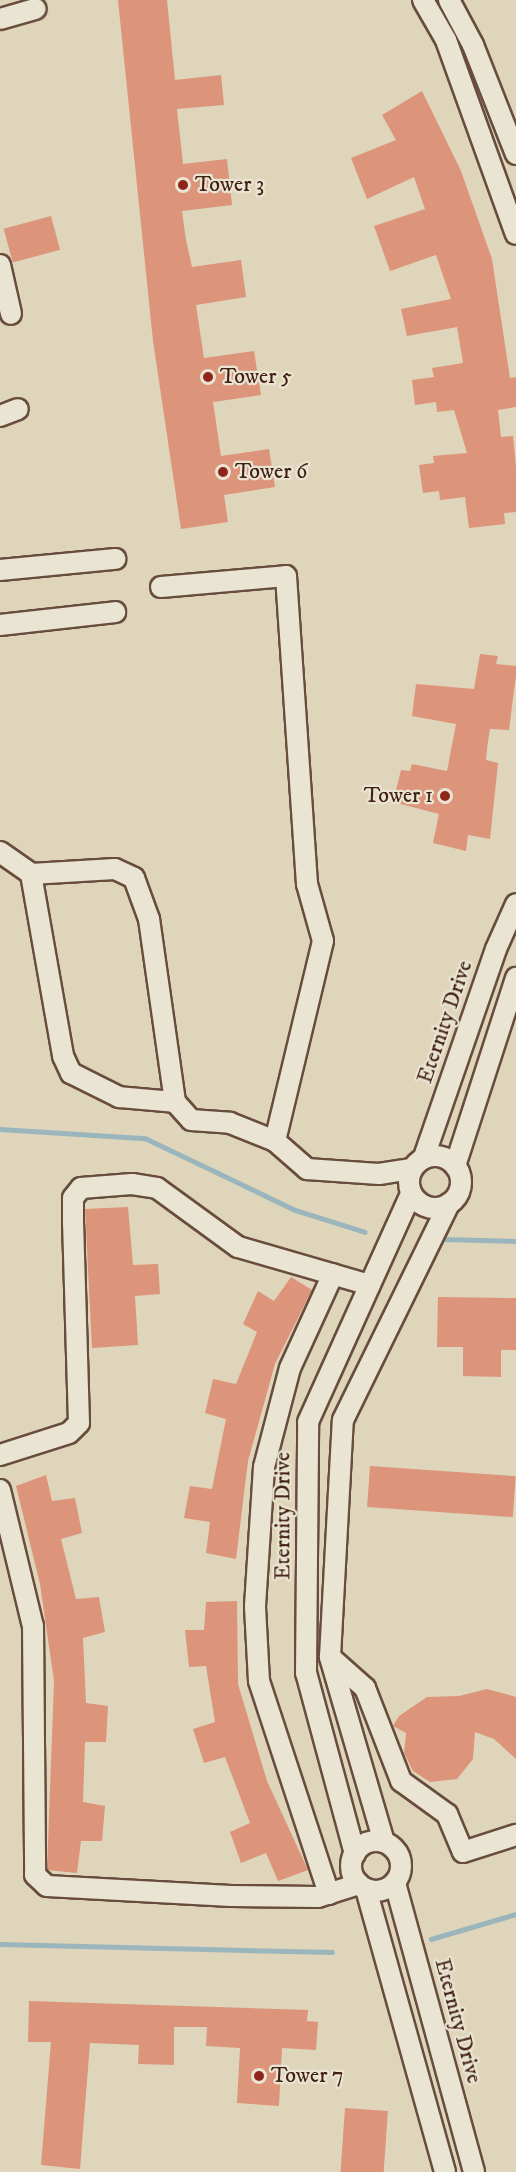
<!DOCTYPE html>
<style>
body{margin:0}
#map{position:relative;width:516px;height:2172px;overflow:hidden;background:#dfd5ba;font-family:"IM FELL DW Pica",serif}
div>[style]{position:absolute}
.stream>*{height:4.5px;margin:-2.25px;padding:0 2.25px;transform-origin:2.25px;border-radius:2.25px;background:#9ab5bc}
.building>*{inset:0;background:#dc947b;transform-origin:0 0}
.roads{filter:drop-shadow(2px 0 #684c3d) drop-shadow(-2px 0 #684c3d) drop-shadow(0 2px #684c3d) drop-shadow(0 -2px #684c3d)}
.minor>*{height:20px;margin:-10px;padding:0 10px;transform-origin:10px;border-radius:10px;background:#eae4d2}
.minor>.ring{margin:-10px;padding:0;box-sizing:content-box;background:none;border:20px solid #eae4d2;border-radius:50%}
.dots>*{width:16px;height:16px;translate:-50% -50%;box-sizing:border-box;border:3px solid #eae4d2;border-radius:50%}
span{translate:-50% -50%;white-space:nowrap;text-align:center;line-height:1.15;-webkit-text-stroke:4.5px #eae4d2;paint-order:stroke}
.poi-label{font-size:22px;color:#411f13}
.left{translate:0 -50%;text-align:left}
.right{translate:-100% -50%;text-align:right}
.street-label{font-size:22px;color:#411f13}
</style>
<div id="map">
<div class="stream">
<div style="left:0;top:1129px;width:145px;rotate:3.6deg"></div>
<div style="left:145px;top:1138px;width:166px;rotate:25.6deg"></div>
<div style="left:295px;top:1210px;width:73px;rotate:17.4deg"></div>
<div style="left:443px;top:1239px;width:73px;rotate:1.6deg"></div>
<div style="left:431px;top:1939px;width:89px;rotate:-16.4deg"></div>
<div style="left:0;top:1944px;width:332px;rotate:1.4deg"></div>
</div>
<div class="building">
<div style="clip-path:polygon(118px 0,167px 0,175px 80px,221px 75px,224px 105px,177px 109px,183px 164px,227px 159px,232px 205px,182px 211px,186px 240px,192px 267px,241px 260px,246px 297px,196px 305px,204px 358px,254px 351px,261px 395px,213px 402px,221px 456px,269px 449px,275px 487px,224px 495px,228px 522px,181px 529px,153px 341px)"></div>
<div style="clip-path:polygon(422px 91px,461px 171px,492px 259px,510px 378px,516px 377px,516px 407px,498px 410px,501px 437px,513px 436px,516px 466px,516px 512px,504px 513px,505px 524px,469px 528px,465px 497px,440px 500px,439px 491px,423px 493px,419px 465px,434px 463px,433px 456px,467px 453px,454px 410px,437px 412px,436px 402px,415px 405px,412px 380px,434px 377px,432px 368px,463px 363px,457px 327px,407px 336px,401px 309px,451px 299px,436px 255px,390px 271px,374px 226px,425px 209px,414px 177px,367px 199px,351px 158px,396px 140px,382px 115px)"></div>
<div style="left:51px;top:216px;width:35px;height:49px;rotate:75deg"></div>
<div style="clip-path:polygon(480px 654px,498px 656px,496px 664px,516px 666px,516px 675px,509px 730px,490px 729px,488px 741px,486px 760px,498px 763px,490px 839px,468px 835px,466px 851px,433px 843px,439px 814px,393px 802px,401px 770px,410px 771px,412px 764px,447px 771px,456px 724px,412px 716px,416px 684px,474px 689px)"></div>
<div style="clip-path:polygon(128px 1207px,133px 1265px,158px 1264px,160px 1294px,135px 1296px,138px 1345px,92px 1348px,85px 1209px)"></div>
<div style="clip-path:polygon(291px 1277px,312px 1290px,275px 1364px,248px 1461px,236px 1559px,206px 1553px,210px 1522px,184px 1518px,190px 1486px,212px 1489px,226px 1419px,205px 1413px,213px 1379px,236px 1384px,257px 1332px,243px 1324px,258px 1291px,274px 1301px)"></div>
<div style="clip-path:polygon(438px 1297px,516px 1298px,516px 1350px,501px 1350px,501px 1377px,463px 1376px,463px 1347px,437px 1347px)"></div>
<div style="left:370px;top:1466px;width:146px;height:41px;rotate:4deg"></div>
<div style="clip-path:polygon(46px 1475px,52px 1501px,75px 1498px,82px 1533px,61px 1539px,76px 1599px,99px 1597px,105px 1632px,83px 1638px,86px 1703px,108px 1706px,106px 1742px,85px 1742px,83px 1802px,105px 1806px,102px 1841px,81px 1841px,77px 1873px,47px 1870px,54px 1681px,40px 1584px,16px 1486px)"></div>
<div style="clip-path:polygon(237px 1601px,238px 1684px,267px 1781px,308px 1870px,278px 1881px,266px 1853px,241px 1863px,230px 1832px,250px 1823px,225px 1757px,204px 1763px,193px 1729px,215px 1722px,206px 1666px,189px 1667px,185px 1630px,204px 1630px,206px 1602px)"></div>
<div style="clip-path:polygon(487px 1689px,516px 1697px,516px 1759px,494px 1739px,475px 1732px,473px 1759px,457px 1779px,430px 1782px,413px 1771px,404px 1753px,406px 1733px,393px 1726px,399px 1716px,427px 1697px,459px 1696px)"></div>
<div style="clip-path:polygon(29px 2001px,308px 2010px,307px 2021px,318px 2022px,316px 2050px,282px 2048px,279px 2106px,237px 2103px,240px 2048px,206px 2046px,207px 2027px,174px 2027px,174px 2065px,138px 2064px,139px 2045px,90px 2043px,80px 2169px,41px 2165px,51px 2042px,28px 2042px)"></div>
<div style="left:345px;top:2108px;width:43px;height:64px;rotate:4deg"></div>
</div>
<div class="roads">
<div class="minor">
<div style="left:423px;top:0;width:46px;rotate:60.1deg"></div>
<div style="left:446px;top:40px;width:206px;rotate:70.2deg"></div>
<div style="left:449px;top:0;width:51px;rotate:61.9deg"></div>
<div style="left:473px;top:45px;width:117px;rotate:68.5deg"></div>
<div style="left:0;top:19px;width:37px;rotate:-16deg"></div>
<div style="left:0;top:265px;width:50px;rotate:77.3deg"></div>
<div style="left:0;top:416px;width:19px;rotate:-21deg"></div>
<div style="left:0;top:570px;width:116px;rotate:-5.5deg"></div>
<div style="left:161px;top:587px;width:125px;rotate:-5deg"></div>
<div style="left:286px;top:576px;width:309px;rotate:86.1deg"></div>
<div style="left:307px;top:884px;width:59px;rotate:74.3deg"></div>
<div style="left:323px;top:941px;width:206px;rotate:103.5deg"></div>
<div style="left:275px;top:1141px;width:43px;rotate:41.2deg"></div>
<div style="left:307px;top:1169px;width:72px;rotate:4deg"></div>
<div style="left:379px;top:1174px;width:33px;rotate:-9deg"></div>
<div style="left:0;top:625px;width:116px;rotate:-6.4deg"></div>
<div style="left:0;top:852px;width:38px;rotate:35deg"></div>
<div style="left:31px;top:874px;width:84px;rotate:-3.4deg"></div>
<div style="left:115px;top:869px;width:21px;rotate:25deg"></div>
<div style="left:134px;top:878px;width:44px;rotate:69.9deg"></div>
<div style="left:149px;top:919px;width:185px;rotate:81.9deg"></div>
<div style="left:175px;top:1102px;width:24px;rotate:48deg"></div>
<div style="left:191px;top:1120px;width:39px;rotate:4deg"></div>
<div style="left:230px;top:1123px;width:48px;rotate:21.8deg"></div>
<div style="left:31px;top:874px;width:185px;rotate:80deg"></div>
<div style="left:63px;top:1056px;width:19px;rotate:65deg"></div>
<div style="left:71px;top:1073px;width:54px;rotate:26.6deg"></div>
<div style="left:119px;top:1097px;width:56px;rotate:5.1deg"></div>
<div class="ring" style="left:409px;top:1156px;width:32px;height:32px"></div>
<div style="left:424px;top:1157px;width:220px;rotate:-70.9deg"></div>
<div style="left:496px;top:949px;width:49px;rotate:-66deg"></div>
<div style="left:455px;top:1166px;width:198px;rotate:-72deg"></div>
<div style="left:0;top:1455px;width:72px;rotate:-17.7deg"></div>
<div style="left:69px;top:1433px;width:14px;rotate:-45deg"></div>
<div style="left:79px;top:1423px;width:200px;rotate:-91.7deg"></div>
<div style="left:73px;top:1223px;width:25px;rotate:-90deg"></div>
<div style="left:73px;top:1198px;width:13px;rotate:-51deg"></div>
<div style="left:81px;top:1188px;width:51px;rotate:-4.5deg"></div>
<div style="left:132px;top:1184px;width:25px;rotate:9deg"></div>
<div style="left:157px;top:1188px;width:100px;rotate:36.1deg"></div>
<div style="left:238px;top:1247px;width:137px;rotate:16.1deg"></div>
<div style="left:0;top:1490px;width:140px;rotate:76.4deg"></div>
<div style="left:33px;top:1626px;width:249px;rotate:89.5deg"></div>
<div style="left:35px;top:1875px;width:16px;rotate:43deg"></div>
<div style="left:47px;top:1886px;width:184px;rotate:3.1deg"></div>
<div style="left:231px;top:1896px;width:87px;rotate:0.7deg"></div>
<div style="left:318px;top:1897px;width:43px;rotate:-17.6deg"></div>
<div style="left:330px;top:1657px;width:47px;rotate:41.5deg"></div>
<div style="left:365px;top:1688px;width:100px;rotate:68.8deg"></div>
<div style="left:401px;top:1781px;width:57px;rotate:35.7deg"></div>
<div style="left:447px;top:1814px;width:41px;rotate:67.2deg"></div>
<div style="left:463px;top:1852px;width:56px;rotate:-17.8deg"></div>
<div class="ring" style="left:351px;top:1841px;width:30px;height:30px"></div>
<div style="left:384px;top:1842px;width:193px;rotate:-106.3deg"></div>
<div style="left:330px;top:1657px;width:237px;rotate:-86.9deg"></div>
<div style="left:343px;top:1420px;width:241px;rotate:-63.9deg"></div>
<div style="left:355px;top:1854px;width:188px;rotate:-105.1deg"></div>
<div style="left:306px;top:1673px;width:251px;rotate:-89.5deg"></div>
<div style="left:308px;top:1422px;width:250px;rotate:-65.7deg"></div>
<div style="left:395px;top:1883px;width:300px;rotate:74.7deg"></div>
<div style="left:366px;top:1889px;width:294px;rotate:74.4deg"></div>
<div style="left:329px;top:1894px;width:224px;rotate:-108.2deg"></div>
<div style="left:259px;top:1681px;width:75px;rotate:-93.1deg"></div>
<div style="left:255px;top:1606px;width:139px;rotate:-86.3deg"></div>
<div style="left:264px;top:1467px;width:102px;rotate:-75.3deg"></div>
<div style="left:290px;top:1368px;width:103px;rotate:-65.4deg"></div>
</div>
</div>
<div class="dots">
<div style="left:183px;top:185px;background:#8f2418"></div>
<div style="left:208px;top:377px;background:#8f2418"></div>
<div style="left:223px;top:472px;background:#8f2418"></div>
<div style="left:445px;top:796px;background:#8f2418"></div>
<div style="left:259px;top:2076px;background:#8f2418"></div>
</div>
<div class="poi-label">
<span class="left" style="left:195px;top:185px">Tower 3</span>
<span class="left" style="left:220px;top:377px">Tower 5</span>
<span class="left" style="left:235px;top:472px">Tower 6</span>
<span class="right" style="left:433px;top:796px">Tower 1</span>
<span class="left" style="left:271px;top:2076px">Tower 7</span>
</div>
<div class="street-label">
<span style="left:445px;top:1022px;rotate:-71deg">Eternity Drive</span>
<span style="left:283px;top:1516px;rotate:-90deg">Eternity Drive</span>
<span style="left:458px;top:2021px;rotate:75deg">Eternity Drive</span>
</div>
</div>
